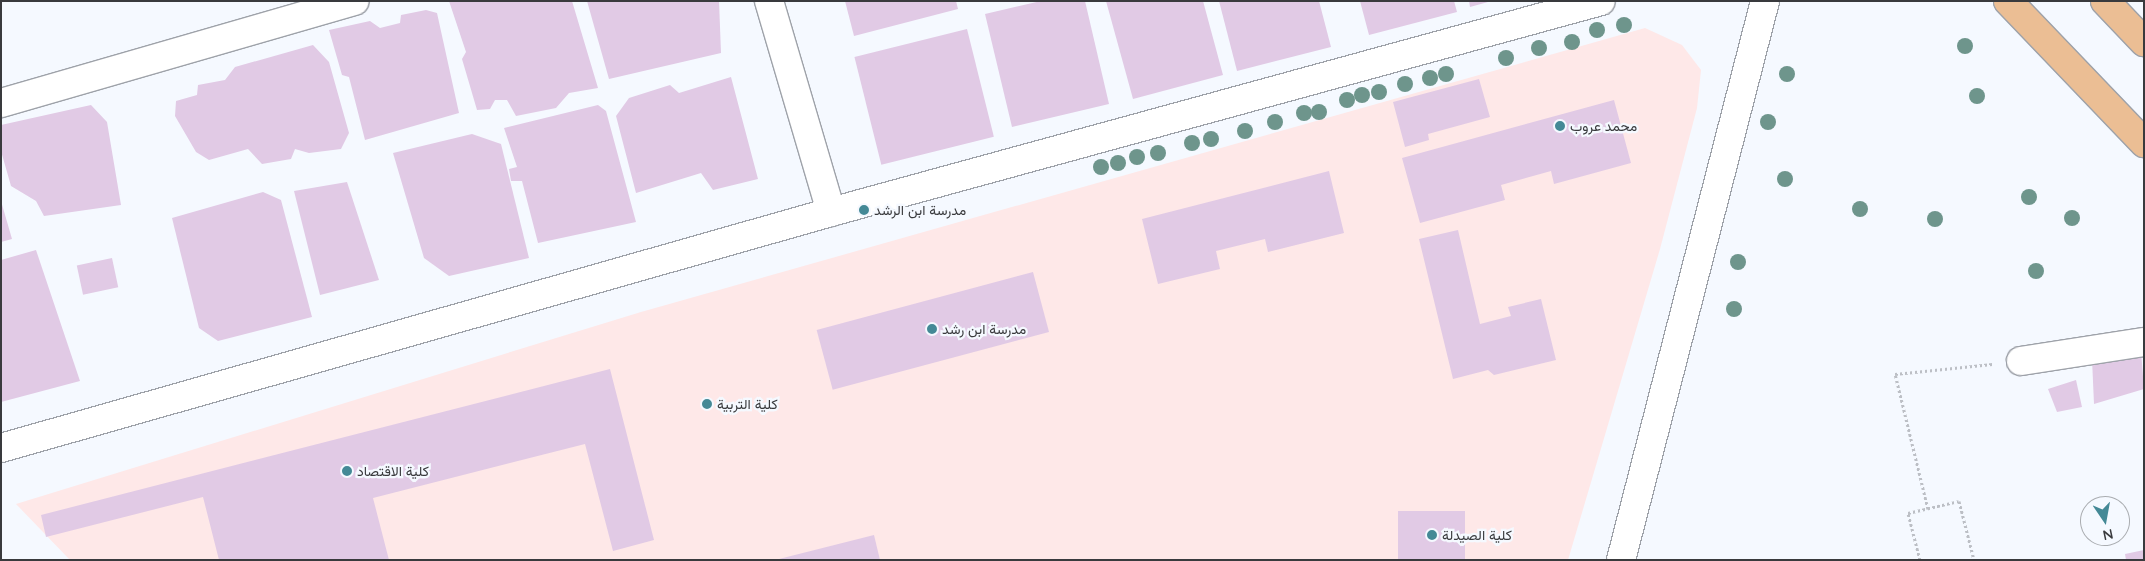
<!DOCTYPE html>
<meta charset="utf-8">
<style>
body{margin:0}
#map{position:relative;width:2145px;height:561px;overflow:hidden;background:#f5f9ff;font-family:Quicksand,Vazirmatn,sans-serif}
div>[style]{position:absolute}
.education>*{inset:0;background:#fee8e8}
.building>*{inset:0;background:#e1cae5;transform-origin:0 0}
.path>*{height:3px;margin-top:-1.5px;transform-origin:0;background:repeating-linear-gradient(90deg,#bcbfc5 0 2.5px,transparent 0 5px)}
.roads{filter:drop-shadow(1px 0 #9ea2a9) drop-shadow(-1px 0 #9ea2a9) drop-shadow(0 1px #9ea2a9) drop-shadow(0 -1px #9ea2a9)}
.minor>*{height:28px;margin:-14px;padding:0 14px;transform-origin:14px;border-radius:14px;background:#fff}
.major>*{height:28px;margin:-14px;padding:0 14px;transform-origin:14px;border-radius:14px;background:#ebbe94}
.trees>*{width:16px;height:16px;margin:-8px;border-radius:50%;background:#6e958c}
.dots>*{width:14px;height:14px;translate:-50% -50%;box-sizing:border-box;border:2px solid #f5f9ff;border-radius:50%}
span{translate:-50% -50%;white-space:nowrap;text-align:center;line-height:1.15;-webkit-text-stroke:4.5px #f5f9ff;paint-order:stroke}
.poi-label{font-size:14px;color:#393a3d}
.left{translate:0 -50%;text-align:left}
.frame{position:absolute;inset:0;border:2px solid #393a3d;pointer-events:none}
.north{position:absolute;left:2080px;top:496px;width:50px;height:50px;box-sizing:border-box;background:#f5f9ff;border:1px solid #aaadb1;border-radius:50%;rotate:168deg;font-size:14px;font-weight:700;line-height:20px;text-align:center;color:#393a3d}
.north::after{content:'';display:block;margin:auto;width:18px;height:22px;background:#448996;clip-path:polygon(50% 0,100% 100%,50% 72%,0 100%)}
</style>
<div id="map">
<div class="education">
<div style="clip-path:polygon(1645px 28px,1682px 45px,1701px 70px,1697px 108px,1660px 249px,1568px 560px,70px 560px,16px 504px,641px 312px)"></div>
</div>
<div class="building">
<div style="clip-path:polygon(449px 1px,572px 1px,598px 88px,569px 93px,556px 108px,516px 116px,507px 100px,495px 100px,490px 109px,477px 110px,462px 59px,466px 52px)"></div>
<div style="clip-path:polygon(587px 1px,719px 1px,721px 53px,609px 79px)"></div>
<div style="clip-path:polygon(845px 1px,956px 1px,958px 9px,854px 36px)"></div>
<div style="clip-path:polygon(1041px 1px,1085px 1px,1109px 104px,1012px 127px,985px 14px)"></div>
<div style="clip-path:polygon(1106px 1px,1203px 1px,1223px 75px,1133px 99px)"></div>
<div style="clip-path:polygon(1219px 1px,1319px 1px,1331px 47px,1237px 71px)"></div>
<div style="clip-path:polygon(1360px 1px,1454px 1px,1457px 12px,1369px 35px)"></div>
<div style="clip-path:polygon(1469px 1px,1488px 1px,1488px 2px,1470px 7px)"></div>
<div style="clip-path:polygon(426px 10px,437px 13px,459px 113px,365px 140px,349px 77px,342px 75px,329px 30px,370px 21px,380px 28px,400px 23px,401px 15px)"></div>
<div style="left:967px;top:29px;width:111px;height:116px;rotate:76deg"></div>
<div style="clip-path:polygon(313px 45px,329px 62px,349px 133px,341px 149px,309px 153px,295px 149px,291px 159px,262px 164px,248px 149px,209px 160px,196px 152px,175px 116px,176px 101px,197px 95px,198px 85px,225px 80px,235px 67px)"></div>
<div style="clip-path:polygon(731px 77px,758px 179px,713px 190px,701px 173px,636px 193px,616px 116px,629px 98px,670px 85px,679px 93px)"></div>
<div style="clip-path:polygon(1479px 79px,1490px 117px,1428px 134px,1429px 140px,1405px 147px,1393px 102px)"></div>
<div style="clip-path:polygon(1614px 100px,1631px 163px,1554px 184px,1551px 171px,1501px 185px,1505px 200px,1420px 223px,1402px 158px)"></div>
<div style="clip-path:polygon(91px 105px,107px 122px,121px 205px,44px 216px,36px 201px,11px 186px,1px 151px,1px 125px)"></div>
<div style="clip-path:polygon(598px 105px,606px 111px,636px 222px,538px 243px,522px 181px,511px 181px,509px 169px,517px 167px,504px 128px)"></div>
<div style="clip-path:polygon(472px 134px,501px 144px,529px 258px,449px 276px,424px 258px,393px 153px)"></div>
<div style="clip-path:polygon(1329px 171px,1344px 233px,1268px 252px,1265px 239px,1216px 251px,1220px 269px,1158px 284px,1142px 219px)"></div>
<div style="clip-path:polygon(347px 182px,379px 280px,320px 295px,294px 191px)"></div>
<div style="clip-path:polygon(263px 192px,281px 200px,312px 317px,218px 341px,199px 328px,172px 218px)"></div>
<div style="clip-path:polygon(1px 201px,12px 239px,1px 242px)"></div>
<div style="clip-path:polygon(1458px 230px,1480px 324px,1511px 316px,1508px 307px,1541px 299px,1556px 360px,1494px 375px,1488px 370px,1453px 379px,1419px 239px)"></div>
<div style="clip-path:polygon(36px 250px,80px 381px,1px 402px,1px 260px)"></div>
<div style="left:112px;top:258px;width:30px;height:36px;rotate:78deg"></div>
<div style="left:1033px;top:272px;width:62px;height:224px;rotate:75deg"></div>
<div style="clip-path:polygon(2141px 351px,2144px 389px,2094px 404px,2092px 359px)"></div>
<div style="clip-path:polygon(610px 369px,654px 540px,613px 551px,585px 444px,373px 498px,389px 560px,219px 560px,203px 497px,46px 537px,41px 515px)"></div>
<div style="clip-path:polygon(2076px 380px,2082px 407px,2057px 412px,2048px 389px)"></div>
<div style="left:1398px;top:511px;width:67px;height:49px"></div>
<div style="clip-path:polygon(874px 535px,880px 560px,779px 560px,779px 559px)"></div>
<div style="clip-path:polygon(2144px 550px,2144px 560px,2126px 560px,2125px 554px)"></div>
</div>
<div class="path">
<div style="left:1928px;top:509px;width:139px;rotate:-103.7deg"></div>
<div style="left:1895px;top:374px;width:98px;rotate:-5.9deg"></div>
<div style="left:1920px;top:560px;width:49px;rotate:-104.3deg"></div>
<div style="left:1908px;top:513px;width:52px;rotate:-13.2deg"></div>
<div style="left:1959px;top:501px;width:61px;rotate:75.7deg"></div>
</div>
<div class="roads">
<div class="minor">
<div style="left:769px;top:1px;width:220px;rotate:73.6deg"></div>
<div style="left:1px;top:103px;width:368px;rotate:-16.1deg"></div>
<div style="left:2021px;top:361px;width:124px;rotate:-8.8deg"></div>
<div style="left:1px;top:448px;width:863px;rotate:-15.87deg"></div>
<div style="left:831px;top:212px;width:798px;rotate:-15.32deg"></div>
<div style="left:1621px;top:560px;width:577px;rotate:-75.55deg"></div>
</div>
<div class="major">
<div style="left:2008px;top:1px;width:197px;rotate:46.2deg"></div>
<div style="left:2105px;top:1px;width:57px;rotate:46.4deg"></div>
</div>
</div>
<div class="trees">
<div style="left:1624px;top:25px"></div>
<div style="left:1597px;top:30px"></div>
<div style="left:1572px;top:42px"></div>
<div style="left:1965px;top:46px"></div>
<div style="left:1539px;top:48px"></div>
<div style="left:1506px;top:58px"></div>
<div style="left:1446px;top:74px"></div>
<div style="left:1787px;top:74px"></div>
<div style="left:1430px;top:78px"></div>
<div style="left:1405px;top:84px"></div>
<div style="left:1379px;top:92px"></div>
<div style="left:1362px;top:95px"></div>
<div style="left:1977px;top:96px"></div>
<div style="left:1347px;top:100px"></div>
<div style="left:1319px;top:112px"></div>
<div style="left:1304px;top:113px"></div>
<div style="left:1275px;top:122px"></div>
<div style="left:1768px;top:122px"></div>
<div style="left:1245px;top:131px"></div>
<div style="left:1211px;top:139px"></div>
<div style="left:1192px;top:143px"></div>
<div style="left:1158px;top:153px"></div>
<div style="left:1137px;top:157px"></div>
<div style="left:1118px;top:163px"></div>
<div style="left:1101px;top:167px"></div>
<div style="left:1785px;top:179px"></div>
<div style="left:2029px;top:197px"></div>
<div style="left:1860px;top:209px"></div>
<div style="left:2072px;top:218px"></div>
<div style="left:1935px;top:219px"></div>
<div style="left:1738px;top:262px"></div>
<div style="left:2036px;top:271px"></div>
<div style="left:1734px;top:309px"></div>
</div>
<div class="dots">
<div style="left:1560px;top:126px;background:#448996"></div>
<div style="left:864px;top:210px;background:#448996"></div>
<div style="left:932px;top:329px;background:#448996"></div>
<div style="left:707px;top:404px;background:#448996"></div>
<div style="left:347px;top:471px;background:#448996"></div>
<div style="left:1432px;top:535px;background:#448996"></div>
</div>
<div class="poi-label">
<span class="left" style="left:1570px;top:126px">محمد عروب</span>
<span class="left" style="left:874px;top:210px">مدرسة ابن الرشد</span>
<span class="left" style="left:942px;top:329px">مدرسة ابن رشد</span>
<span class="left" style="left:717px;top:404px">كلية التربية</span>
<span class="left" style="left:357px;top:471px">كلية الاقتصاد</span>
<span class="left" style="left:1442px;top:535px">كلية الصيدلة</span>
</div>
<div class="frame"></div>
<div class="north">N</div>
</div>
